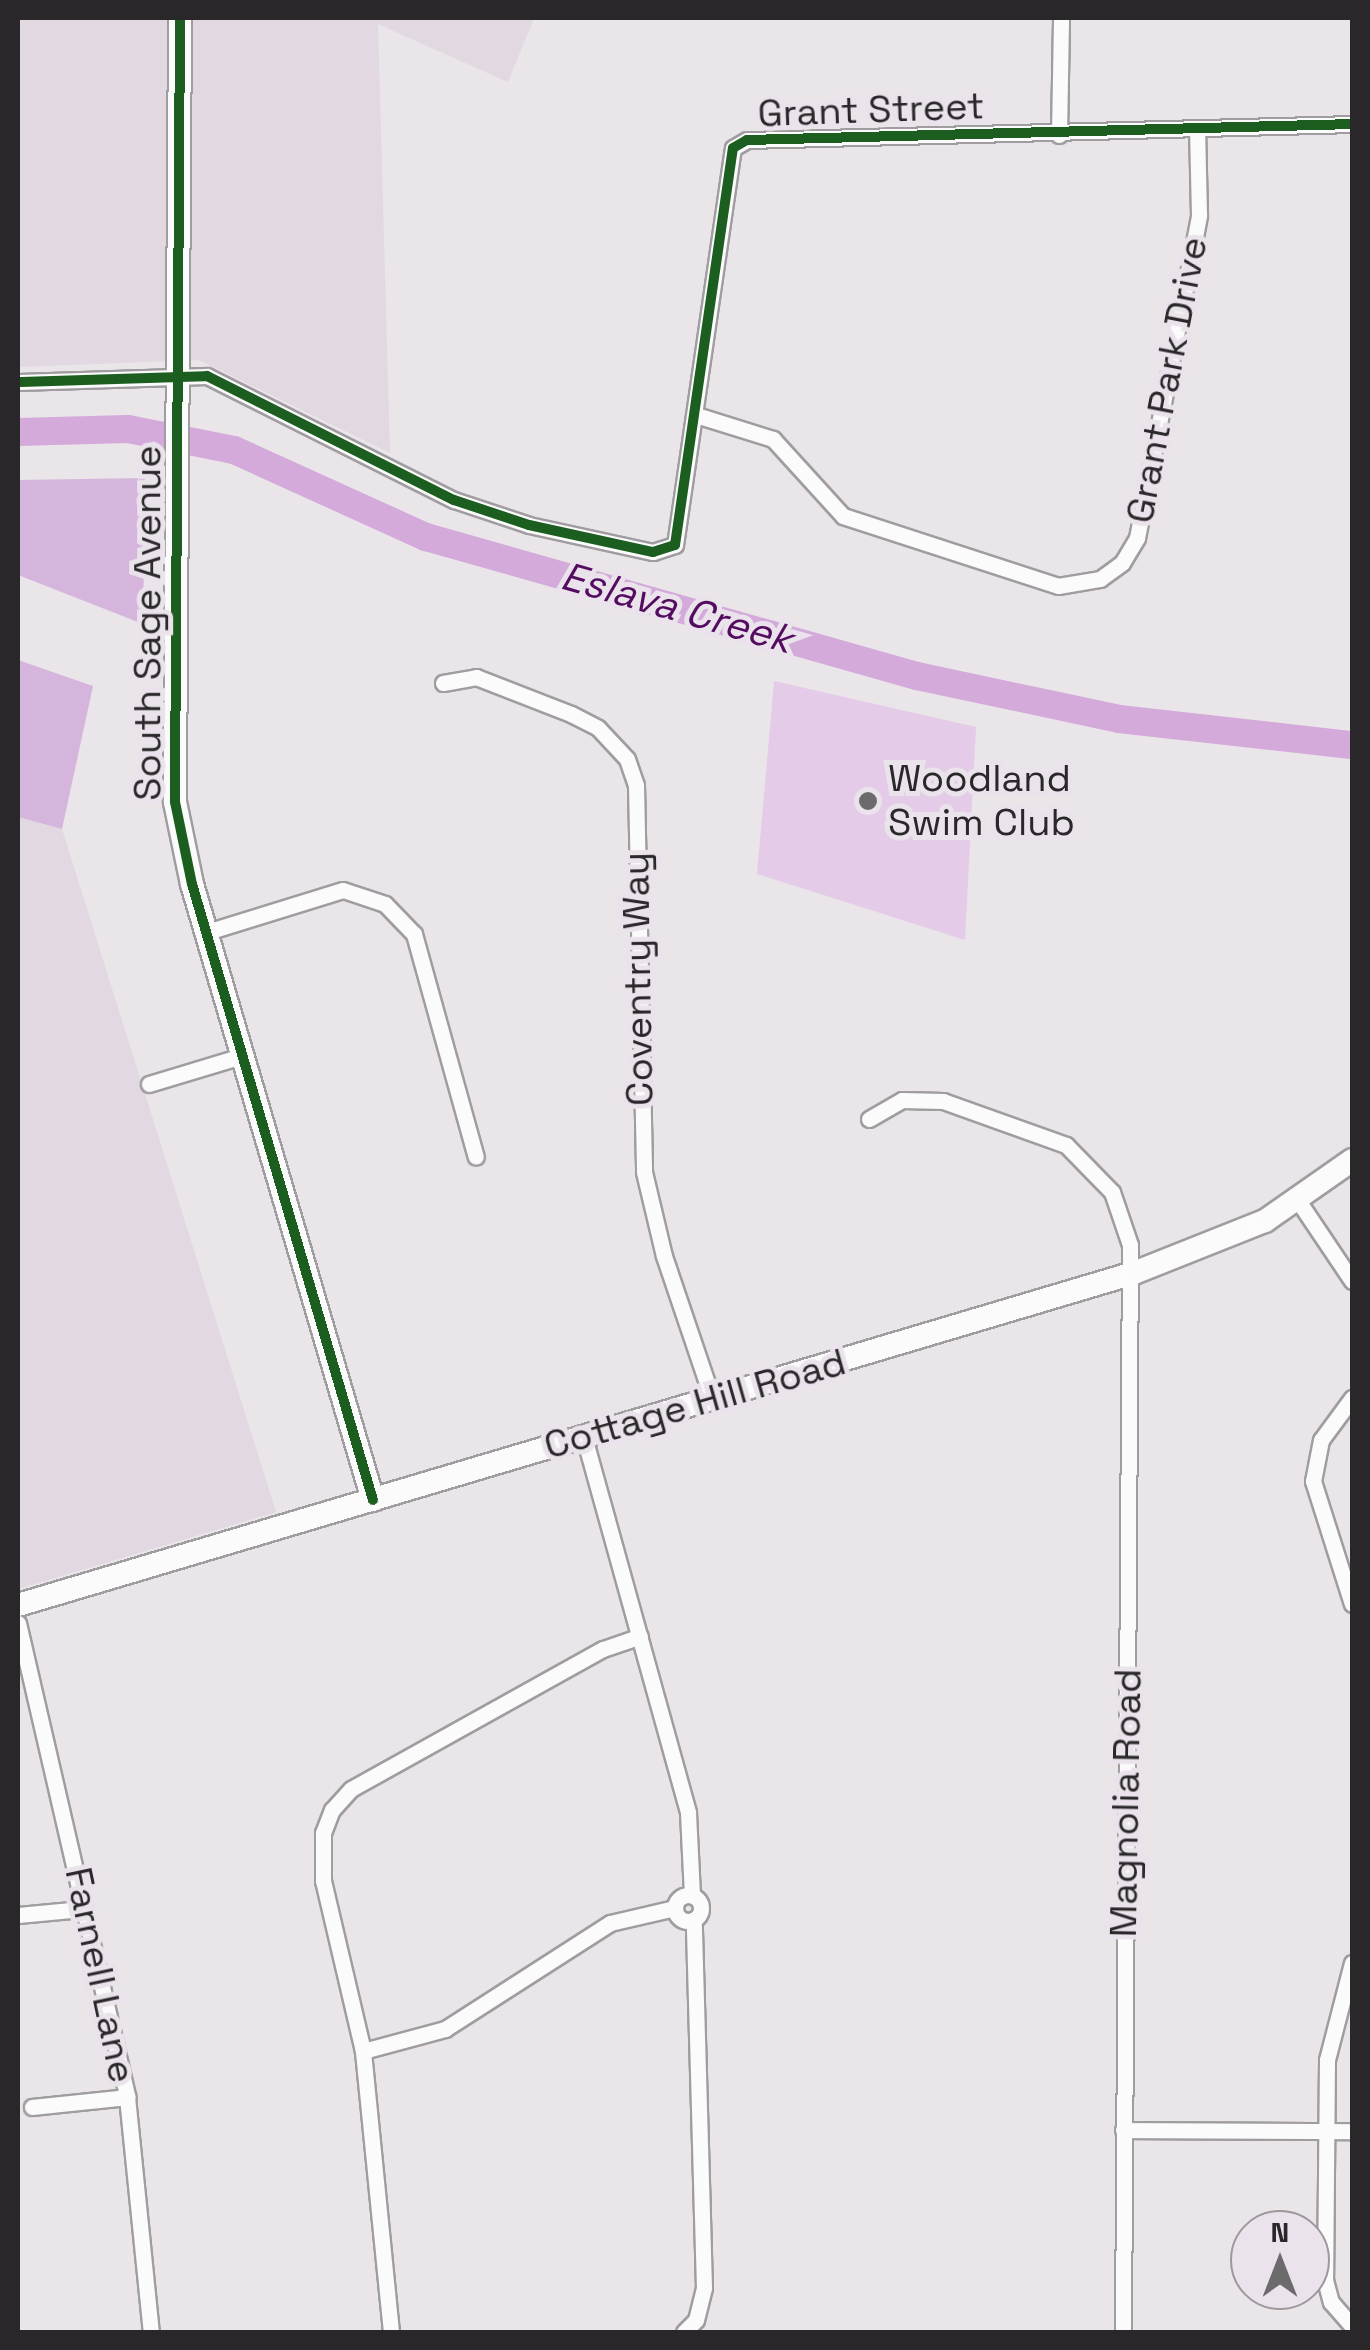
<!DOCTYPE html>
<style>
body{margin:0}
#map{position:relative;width:1370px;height:2350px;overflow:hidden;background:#e9e5e9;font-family:"Space Grotesk",sans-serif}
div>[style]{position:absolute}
.built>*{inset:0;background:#e1d8e2}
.green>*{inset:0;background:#e4cbe8}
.forest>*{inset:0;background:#d6b5dc}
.river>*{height:28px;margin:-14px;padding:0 14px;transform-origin:14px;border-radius:14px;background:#d3aada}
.roads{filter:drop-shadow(2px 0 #a09da0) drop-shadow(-2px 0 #a09da0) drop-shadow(0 2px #a09da0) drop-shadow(0 -2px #a09da0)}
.street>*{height:15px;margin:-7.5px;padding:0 7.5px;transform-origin:7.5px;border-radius:7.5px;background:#fcfbfc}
.street>.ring{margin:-7.5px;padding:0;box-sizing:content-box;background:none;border:15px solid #fcfbfc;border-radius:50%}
.secondary>*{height:22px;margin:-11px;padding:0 11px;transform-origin:11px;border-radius:11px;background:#fcfbfc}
.cycleway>*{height:10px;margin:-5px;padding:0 5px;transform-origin:5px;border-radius:5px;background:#1b5e20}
.dots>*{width:28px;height:28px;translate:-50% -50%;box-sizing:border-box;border:5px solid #eae3eb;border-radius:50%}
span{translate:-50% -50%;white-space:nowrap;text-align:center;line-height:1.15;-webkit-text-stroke:10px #eae3eb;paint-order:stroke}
.street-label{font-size:38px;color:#292729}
.poi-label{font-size:38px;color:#292729}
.left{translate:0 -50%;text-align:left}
.water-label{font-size:40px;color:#540c61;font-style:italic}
.frame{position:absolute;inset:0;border:20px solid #292729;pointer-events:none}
.north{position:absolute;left:1230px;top:2210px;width:100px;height:100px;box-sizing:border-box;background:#eae3eb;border:2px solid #9d989d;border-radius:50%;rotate:0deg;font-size:28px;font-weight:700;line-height:40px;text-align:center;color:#292729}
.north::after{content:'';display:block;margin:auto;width:35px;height:45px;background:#6c6a6c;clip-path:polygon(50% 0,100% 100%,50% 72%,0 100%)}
</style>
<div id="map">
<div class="built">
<div style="clip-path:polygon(18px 18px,534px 18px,508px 82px,378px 24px,390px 453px,199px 360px,18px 367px)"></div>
<div style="clip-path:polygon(18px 817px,62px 829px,276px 1512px,18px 1589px)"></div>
</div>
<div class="green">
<div style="clip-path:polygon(774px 681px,976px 727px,965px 940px,757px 874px)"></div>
</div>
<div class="forest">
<div style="clip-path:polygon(145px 478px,143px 624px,18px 575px,18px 480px)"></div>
<div style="clip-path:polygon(18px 660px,93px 686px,62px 829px,18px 817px)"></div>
</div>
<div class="river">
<div style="left:18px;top:432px;width:110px;rotate:-1.6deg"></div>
<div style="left:128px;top:429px;width:108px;rotate:11.2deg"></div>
<div style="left:234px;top:450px;width:211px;rotate:24.4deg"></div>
<div style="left:426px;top:537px;width:510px;rotate:15.81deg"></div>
<div style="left:917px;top:676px;width:207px;rotate:12deg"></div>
<div style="left:1119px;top:719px;width:234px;rotate:6.4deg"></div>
</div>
<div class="roads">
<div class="street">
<div style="left:1059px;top:135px;width:117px;rotate:-89deg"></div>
<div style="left:18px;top:382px;width:189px;rotate:-1.8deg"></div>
<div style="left:207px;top:376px;width:276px;rotate:26.7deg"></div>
<div style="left:454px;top:500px;width:79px;rotate:18.4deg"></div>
<div style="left:529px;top:525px;width:127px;rotate:12.3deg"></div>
<div style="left:653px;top:552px;width:23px;rotate:-18deg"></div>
<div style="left:675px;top:545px;width:401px;rotate:-81.7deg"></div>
<div style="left:733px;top:148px;width:16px;rotate:-30deg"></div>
<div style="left:747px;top:140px;width:605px;rotate:-1.51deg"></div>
<div style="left:696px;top:415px;width:81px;rotate:17.3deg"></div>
<div style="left:773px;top:439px;width:104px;rotate:47.7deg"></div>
<div style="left:843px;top:516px;width:226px;rotate:18deg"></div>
<div style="left:1058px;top:586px;width:43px;rotate:-9.5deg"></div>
<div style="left:1100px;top:579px;width:27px;rotate:-36deg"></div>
<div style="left:1122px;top:563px;width:29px;rotate:-59deg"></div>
<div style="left:1137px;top:538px;width:329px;rotate:-79.1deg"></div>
<div style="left:1199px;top:215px;width:85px;rotate:-91.3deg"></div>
<div style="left:443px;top:683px;width:34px;rotate:-10deg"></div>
<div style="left:476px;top:677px;width:102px;rotate:21.3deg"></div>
<div style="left:571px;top:714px;width:30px;rotate:27deg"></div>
<div style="left:598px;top:728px;width:42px;rotate:46.9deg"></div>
<div style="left:627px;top:759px;width:28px;rotate:71deg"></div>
<div style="left:636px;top:785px;width:387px;rotate:88.8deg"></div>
<div style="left:644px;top:1172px;width:86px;rotate:76.6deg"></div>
<div style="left:664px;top:1256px;width:150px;rotate:71.3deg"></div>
<div style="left:207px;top:932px;width:142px;rotate:-17.2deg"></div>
<div style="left:343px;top:890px;width:44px;rotate:18.4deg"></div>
<div style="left:385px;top:904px;width:42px;rotate:46deg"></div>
<div style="left:414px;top:934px;width:231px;rotate:74.5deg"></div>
<div style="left:149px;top:1084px;width:97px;rotate:-16.8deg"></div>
<div style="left:869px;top:1119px;width:38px;rotate:-30deg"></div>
<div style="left:902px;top:1100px;width:41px;rotate:1.4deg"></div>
<div style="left:943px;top:1101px;width:131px;rotate:19.7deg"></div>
<div style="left:1066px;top:1145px;width:66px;rotate:45.6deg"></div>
<div style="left:1112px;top:1192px;width:56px;rotate:71.2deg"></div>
<div style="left:1130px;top:1245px;width:1087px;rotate:90.37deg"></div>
<div style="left:1299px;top:1202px;width:95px;rotate:56.1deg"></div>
<div style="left:1352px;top:1398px;width:52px;rotate:126.4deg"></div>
<div style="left:1321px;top:1440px;width:42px;rotate:101deg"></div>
<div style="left:1313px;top:1481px;width:129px;rotate:72.4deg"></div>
<div style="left:584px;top:1437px;width:390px;rotate:74.5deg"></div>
<div style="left:688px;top:1813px;width:82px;rotate:87.2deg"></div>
<div style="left:18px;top:1623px;width:486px;rotate:77deg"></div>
<div style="left:127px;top:2097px;width:236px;rotate:84.2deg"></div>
<div class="ring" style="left:675px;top:1895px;width:11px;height:11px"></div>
<div style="left:18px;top:1915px;width:64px;rotate:-5.4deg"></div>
<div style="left:1352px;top:1963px;width:100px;rotate:104.5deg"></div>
<div style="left:1327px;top:2060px;width:220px;rotate:90.5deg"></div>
<div style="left:1325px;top:2280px;width:23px;rotate:75deg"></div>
<div style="left:1331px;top:2302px;width:32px;rotate:49deg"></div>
<div style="left:363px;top:2051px;width:85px;rotate:-15deg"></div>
<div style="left:445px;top:2029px;width:196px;rotate:-32.7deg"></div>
<div style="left:610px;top:1923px;width:67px;rotate:-13deg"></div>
<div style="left:32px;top:2107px;width:96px;rotate:-6deg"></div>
<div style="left:1123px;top:2130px;width:229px;rotate:0.3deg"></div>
<div style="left:391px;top:2332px;width:282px;rotate:-95.7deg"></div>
<div style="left:363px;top:2051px;width:175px;rotate:-103.2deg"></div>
<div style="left:323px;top:1881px;width:48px;rotate:-90deg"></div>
<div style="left:323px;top:1833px;width:25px;rotate:-69deg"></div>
<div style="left:332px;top:1810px;width:28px;rotate:-48deg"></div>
<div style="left:351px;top:1789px;width:288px;rotate:-29.1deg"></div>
<div style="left:603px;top:1649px;width:39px;rotate:-19deg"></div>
<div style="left:684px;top:2332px;width:17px;rotate:-45deg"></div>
<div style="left:696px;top:2320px;width:33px;rotate:-76deg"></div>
<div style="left:704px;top:2288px;width:369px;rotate:-91.6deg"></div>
</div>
<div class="secondary">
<div style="left:180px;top:18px;width:784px;rotate:90.37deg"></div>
<div style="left:175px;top:802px;width:84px;rotate:78.3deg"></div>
<div style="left:192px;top:884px;width:642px;rotate:73.63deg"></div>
<div style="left:18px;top:1605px;width:1164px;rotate:-16.57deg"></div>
<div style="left:1134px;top:1273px;width:141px;rotate:-21.7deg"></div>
<div style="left:1265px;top:1221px;width:106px;rotate:-35deg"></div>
</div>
</div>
<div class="cycleway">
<div style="left:180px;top:18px;width:784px;rotate:90.37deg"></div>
<div style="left:175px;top:802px;width:84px;rotate:78.3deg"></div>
<div style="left:192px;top:884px;width:642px;rotate:73.63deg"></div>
<div style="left:18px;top:382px;width:189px;rotate:-1.8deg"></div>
<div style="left:207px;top:376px;width:276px;rotate:26.7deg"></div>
<div style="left:454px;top:500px;width:79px;rotate:18.4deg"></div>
<div style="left:529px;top:525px;width:127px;rotate:12.3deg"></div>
<div style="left:653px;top:552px;width:23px;rotate:-18deg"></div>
<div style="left:675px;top:545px;width:401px;rotate:-81.7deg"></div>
<div style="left:733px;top:148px;width:16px;rotate:-30deg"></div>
<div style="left:747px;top:140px;width:605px;rotate:-1.51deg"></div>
</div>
<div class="dots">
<div style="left:868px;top:801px;background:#6c6a6c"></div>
</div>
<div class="street-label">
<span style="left:871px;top:110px;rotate:-2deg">Grant Street</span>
<span style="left:1167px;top:380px;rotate:-79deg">Grant Park Drive</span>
<span style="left:148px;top:623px;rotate:-90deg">South Sage Avenue</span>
<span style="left:638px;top:979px;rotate:-91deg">Coventry Way</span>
<span style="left:695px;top:1404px;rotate:-16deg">Cottage Hill Road</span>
<span style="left:1126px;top:1803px;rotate:-89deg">Magnolia Road</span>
<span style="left:100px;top:1975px;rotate:78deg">Farnell Lane</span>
</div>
<div class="poi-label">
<span class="left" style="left:888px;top:801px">Woodland<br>Swim Club</span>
</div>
<div class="water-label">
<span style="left:677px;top:608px;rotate:16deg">Eslava Creek</span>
</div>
<div class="frame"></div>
<div class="north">N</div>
</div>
